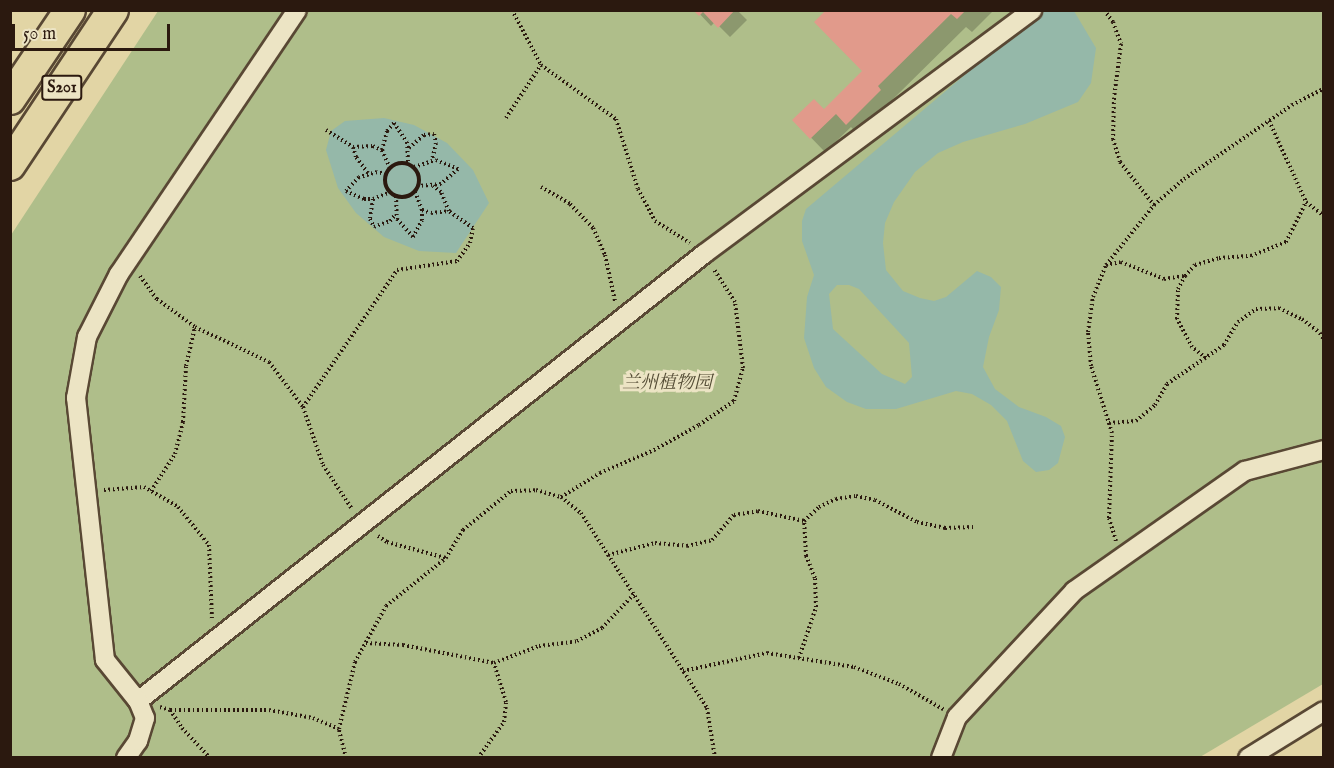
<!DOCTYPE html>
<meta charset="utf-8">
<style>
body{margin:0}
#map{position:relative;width:1334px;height:768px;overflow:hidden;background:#e2d5a5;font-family:"IM FELL English","Noto Serif SC",serif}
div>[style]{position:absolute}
.green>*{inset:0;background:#afbe8a}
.water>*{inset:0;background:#95b8a9}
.shadow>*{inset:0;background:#0003}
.building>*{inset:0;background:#e19a8b}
.path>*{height:4px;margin-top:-2px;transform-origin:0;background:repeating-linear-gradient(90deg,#2b190f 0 1.5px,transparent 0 4.5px)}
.path>.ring{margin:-2px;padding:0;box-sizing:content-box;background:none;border:4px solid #2b190f;border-radius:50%}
.roads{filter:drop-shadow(2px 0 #594834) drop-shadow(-2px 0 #594834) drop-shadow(0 2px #594834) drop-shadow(0 -2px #594834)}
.street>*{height:18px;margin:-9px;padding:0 9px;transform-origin:9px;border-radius:9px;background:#ece4c4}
.primary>*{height:30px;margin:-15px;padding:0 15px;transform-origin:15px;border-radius:15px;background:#e2d5a5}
span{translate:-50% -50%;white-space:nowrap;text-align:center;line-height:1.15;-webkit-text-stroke:6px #ece4c4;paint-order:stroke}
.shield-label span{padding:2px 4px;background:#ece4c4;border:2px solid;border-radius:4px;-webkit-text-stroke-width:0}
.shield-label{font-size:16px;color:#2b190f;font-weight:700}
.park-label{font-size:18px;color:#534b34;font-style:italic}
.frame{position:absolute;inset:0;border:12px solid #2b190f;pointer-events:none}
.scale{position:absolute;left:12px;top:24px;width:158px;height:27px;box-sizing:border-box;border:3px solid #2b190f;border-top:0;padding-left:8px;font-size:18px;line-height:21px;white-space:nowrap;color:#2b190f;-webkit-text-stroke:4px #ece4c4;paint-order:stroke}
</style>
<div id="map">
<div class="green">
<div style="clip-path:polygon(158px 11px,1323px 11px,1323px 684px,1200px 757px,11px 758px,11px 235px)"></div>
</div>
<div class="water">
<div style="clip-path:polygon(evenodd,1046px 11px,1074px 11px,1096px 48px,1091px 83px,1078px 102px,1025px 124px,963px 142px,938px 153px,915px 172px,894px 202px,885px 223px,883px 243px,886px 270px,903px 291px,920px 298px,934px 301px,946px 297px,977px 271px,991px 277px,1001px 287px,999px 310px,989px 337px,983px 367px,995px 389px,1019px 407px,1046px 417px,1061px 426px,1065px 437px,1058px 463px,1049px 470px,1036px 472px,1023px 461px,1007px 421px,991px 405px,972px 394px,956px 391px,896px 409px,866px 409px,847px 402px,826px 387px,814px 368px,804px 338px,807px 297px,814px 275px,802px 241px,802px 221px,806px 209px,1031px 19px,1046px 11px,837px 285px,849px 285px,859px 289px,909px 343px,912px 377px,905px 384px,882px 374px,833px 329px,829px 294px,837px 285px)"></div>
<div style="clip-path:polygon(384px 118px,414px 125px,447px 143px,473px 170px,489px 203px,456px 253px,419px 251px,384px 237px,356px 213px,338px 188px,326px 150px,331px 131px,345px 121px)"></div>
</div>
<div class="shadow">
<div style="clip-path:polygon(696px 10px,737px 10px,747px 20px,730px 37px,715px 22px,711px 26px)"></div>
<div style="clip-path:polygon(828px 10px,994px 10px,972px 32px,966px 27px,891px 101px,894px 105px,861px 138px,851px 127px,825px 152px,794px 120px,824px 111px,865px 71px)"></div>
</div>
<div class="building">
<div style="clip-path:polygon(693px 10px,735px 10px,718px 28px,703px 12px,699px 16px)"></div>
<div style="clip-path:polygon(826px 10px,966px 10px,957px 19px,951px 14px,878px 86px,881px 90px,846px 125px,836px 114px,810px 139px,792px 120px,814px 99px,824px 109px,862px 71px,814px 22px)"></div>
</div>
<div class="path">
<div style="left:512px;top:10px;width:62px;rotate:62.2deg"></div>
<div style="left:541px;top:65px;width:92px;rotate:35.8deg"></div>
<div style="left:616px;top:119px;width:73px;rotate:72.6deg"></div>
<div style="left:638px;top:189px;width:36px;rotate:62deg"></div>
<div style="left:655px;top:221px;width:41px;rotate:32.2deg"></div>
<div style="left:1104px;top:10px;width:15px;rotate:53deg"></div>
<div style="left:1113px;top:22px;width:23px;rotate:70deg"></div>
<div style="left:1121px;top:44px;width:54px;rotate:97.4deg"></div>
<div style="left:1114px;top:98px;width:41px;rotate:91.4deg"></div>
<div style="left:1113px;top:139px;width:24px;rotate:73deg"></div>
<div style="left:1120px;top:162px;width:55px;rotate:51.7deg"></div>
<div style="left:506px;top:118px;width:64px;rotate:-56.6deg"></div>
<div style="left:1269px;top:121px;width:89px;rotate:65.4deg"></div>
<div style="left:1306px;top:202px;width:23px;rotate:38deg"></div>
<div style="left:326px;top:130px;width:32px;rotate:32deg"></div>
<div style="left:409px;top:148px;width:20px;rotate:-41deg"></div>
<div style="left:424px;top:135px;width:10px;rotate:-6deg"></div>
<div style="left:434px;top:134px;width:9px;rotate:77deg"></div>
<div style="left:436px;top:143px;width:17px;rotate:103deg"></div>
<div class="ring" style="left:385px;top:163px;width:30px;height:30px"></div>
<div style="left:414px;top:167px;width:23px;rotate:-18deg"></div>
<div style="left:436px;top:160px;width:24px;rotate:22deg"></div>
<div style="left:458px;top:169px;width:23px;rotate:139deg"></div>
<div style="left:441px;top:184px;width:23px;rotate:175deg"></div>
<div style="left:390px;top:168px;width:20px;rotate:-114deg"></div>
<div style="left:382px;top:150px;width:20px;rotate:-75deg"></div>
<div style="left:387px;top:131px;width:11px;rotate:-49deg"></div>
<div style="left:394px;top:123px;width:23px;rotate:56deg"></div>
<div style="left:407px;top:142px;width:22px;rotate:87deg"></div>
<div style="left:368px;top:173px;width:20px;rotate:-127deg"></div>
<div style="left:356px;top:157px;width:10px;rotate:-107deg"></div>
<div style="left:353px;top:147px;width:20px;rotate:-3deg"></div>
<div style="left:373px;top:146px;width:10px;rotate:24deg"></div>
<div style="left:386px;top:174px;width:9px;rotate:-167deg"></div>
<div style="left:377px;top:172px;width:19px;rotate:164deg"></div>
<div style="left:359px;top:177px;width:19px;rotate:133deg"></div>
<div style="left:346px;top:191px;width:20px;rotate:24deg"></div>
<div style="left:364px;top:199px;width:9px"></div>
<div style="left:373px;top:199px;width:18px;rotate:-22deg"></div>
<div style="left:541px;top:187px;width:34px;rotate:30deg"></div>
<div style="left:570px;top:204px;width:33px;rotate:46deg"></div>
<div style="left:593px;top:228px;width:30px;rotate:66deg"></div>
<div style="left:605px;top:255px;width:47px;rotate:77.7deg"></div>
<div style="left:396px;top:196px;width:23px;rotate:88deg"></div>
<div style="left:397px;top:219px;width:24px;rotate:48deg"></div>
<div style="left:413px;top:237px;width:19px;rotate:-62deg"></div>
<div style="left:422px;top:220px;width:10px;rotate:-90deg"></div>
<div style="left:422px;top:210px;width:19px;rotate:-111deg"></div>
<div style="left:373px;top:199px;width:20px;rotate:99deg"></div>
<div style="left:370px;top:219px;width:9px;rotate:63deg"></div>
<div style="left:374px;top:227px;width:17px;rotate:-21deg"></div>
<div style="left:390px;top:221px;width:8px;rotate:-50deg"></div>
<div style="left:422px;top:210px;width:9px;rotate:18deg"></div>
<div style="left:431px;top:213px;width:18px;rotate:-6deg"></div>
<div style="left:1106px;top:265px;width:15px;rotate:-11deg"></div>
<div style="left:1121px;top:262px;width:46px;rotate:21.6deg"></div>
<div style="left:1164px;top:279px;width:20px;rotate:-9deg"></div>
<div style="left:140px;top:276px;width:29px;rotate:54deg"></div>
<div style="left:157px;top:299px;width:47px;rotate:36.4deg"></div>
<div style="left:195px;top:327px;width:82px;rotate:25.3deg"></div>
<div style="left:269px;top:362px;width:56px;rotate:52.9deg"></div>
<div style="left:303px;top:407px;width:61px;rotate:71deg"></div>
<div style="left:323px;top:465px;width:53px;rotate:56.6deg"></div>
<div style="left:1206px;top:358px;width:18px;rotate:-142deg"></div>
<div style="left:1192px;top:347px;width:32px;rotate:-118deg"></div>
<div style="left:1177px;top:319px;width:30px;rotate:-88deg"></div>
<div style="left:1178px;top:289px;width:15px;rotate:-62deg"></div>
<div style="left:1185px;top:276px;width:15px;rotate:-48deg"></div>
<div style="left:1195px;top:265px;width:25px;rotate:-16deg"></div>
<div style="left:1219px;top:258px;width:32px;rotate:-4deg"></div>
<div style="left:1251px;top:256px;width:38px;rotate:-22deg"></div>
<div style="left:1286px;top:242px;width:45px;rotate:-63.4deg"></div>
<div style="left:303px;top:407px;width:166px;rotate:-55.5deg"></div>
<div style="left:397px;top:270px;width:61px;rotate:-8.5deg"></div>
<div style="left:457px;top:261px;width:22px;rotate:-54deg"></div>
<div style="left:470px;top:243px;width:15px;rotate:-79deg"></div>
<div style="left:473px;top:228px;width:29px;rotate:-145deg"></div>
<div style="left:449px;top:211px;width:21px;rotate:-113deg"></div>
<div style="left:441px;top:192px;width:10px;rotate:-143deg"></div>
<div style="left:1109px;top:423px;width:27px;rotate:-4deg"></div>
<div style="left:1136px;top:421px;width:25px;rotate:-40deg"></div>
<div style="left:1155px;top:405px;width:24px;rotate:-60deg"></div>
<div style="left:1167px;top:384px;width:69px;rotate:-34.4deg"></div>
<div style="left:1224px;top:345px;width:27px;rotate:-59deg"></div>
<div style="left:1238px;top:322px;width:22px;rotate:-36deg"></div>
<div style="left:1256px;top:309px;width:23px;rotate:-2deg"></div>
<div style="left:1279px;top:308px;width:25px;rotate:26deg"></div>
<div style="left:1302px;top:319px;width:23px;rotate:38deg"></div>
<div style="left:1320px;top:333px;width:8px;rotate:60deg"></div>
<div style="left:104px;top:490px;width:40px;rotate:-4.3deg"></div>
<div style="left:144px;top:487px;width:39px;rotate:30deg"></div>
<div style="left:178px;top:507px;width:49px;rotate:50.8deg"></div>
<div style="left:209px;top:545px;width:74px;rotate:87.7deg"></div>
<div style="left:151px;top:491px;width:44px;rotate:-57deg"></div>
<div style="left:175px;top:454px;width:33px;rotate:-76deg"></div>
<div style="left:183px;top:422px;width:56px;rotate:-86.9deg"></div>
<div style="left:186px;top:366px;width:40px;rotate:-77deg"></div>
<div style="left:561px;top:497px;width:46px;rotate:-31.6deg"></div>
<div style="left:600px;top:473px;width:59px;rotate:-23.1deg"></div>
<div style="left:654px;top:450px;width:51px;rotate:-29.1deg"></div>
<div style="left:699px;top:425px;width:42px;rotate:-34.4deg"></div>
<div style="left:734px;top:401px;width:34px;rotate:-75deg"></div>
<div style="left:743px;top:368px;width:66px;rotate:-96.9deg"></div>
<div style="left:735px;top:302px;width:40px;rotate:-122.9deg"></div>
<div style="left:378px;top:536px;width:11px;rotate:34deg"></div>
<div style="left:387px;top:542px;width:61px;rotate:15.2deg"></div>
<div style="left:1116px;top:541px;width:24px;rotate:-107deg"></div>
<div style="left:1109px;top:518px;width:85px;rotate:-88deg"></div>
<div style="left:1112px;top:433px;width:70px;rotate:-107.4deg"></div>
<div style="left:1091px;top:366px;width:34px;rotate:-95deg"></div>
<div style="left:1088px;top:332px;width:35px;rotate:-82deg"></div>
<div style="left:1093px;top:297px;width:35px;rotate:-68deg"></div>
<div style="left:1106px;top:265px;width:77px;rotate:-51.3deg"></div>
<div style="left:1154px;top:205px;width:40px;rotate:-41deg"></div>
<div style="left:1184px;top:179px;width:131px;rotate:-34.4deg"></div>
<div style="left:1292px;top:105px;width:36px;rotate:-27deg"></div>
<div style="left:608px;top:555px;width:49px;rotate:-14.3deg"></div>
<div style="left:655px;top:543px;width:32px;rotate:5deg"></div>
<div style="left:687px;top:546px;width:26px;rotate:-13deg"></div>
<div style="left:712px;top:540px;width:33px;rotate:-49deg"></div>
<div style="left:734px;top:515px;width:24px;rotate:-9deg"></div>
<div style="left:758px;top:511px;width:47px;rotate:12.3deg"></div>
<div style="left:366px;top:643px;width:37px;rotate:3deg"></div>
<div style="left:403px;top:645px;width:93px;rotate:11.2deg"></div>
<div style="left:494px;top:663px;width:48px;rotate:-20.7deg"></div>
<div style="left:539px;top:646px;width:38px;rotate:-7deg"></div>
<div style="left:577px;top:641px;width:28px;rotate:-27deg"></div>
<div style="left:602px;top:628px;width:47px;rotate:-46.7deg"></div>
<div style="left:799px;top:658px;width:54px;rotate:-71.6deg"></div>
<div style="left:816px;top:607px;width:29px;rotate:-92deg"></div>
<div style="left:815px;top:578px;width:24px;rotate:-112deg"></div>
<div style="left:806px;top:556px;width:35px;rotate:-93deg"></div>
<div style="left:804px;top:521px;width:21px;rotate:-43deg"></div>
<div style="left:819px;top:507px;width:19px;rotate:-25deg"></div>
<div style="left:836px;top:499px;width:20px;rotate:-9deg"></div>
<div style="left:856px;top:496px;width:19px;rotate:12deg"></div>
<div style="left:875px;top:500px;width:47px;rotate:27.6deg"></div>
<div style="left:917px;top:522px;width:29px;rotate:12deg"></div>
<div style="left:945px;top:528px;width:28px;rotate:-2deg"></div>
<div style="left:683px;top:671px;width:86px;rotate:-12.1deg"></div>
<div style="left:767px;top:653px;width:88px;rotate:9.1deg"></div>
<div style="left:854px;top:667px;width:48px;rotate:20.7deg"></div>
<div style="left:899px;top:684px;width:51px;rotate:29.6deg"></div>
<div style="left:160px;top:707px;width:10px;rotate:17deg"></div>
<div style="left:170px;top:710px;width:99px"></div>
<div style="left:269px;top:710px;width:45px;rotate:10.3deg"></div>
<div style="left:313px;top:718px;width:28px;rotate:23deg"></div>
<div style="left:170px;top:710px;width:22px;rotate:56deg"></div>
<div style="left:182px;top:728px;width:41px;rotate:47deg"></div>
<div style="left:346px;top:758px;width:30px;rotate:-104deg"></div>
<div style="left:339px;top:729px;width:69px;rotate:-76.6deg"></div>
<div style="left:355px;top:662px;width:64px;rotate:-61deg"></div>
<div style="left:386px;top:606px;width:77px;rotate:-38.7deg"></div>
<div style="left:446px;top:558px;width:33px;rotate:-59deg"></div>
<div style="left:463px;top:530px;width:62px;rotate:-39.1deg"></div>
<div style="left:511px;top:491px;width:25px;rotate:-2deg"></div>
<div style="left:536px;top:490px;width:26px;rotate:16deg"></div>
<div style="left:561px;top:497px;width:26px;rotate:39deg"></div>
<div style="left:581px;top:513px;width:232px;rotate:57.1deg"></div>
<div style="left:707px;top:708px;width:51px;rotate:80.9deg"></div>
<div style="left:478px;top:758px;width:44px;rotate:-54.2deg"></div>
<div style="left:504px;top:722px;width:20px;rotate:-84deg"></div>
<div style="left:506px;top:702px;width:41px;rotate:-107.1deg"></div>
</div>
<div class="roads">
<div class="street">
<div style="left:138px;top:701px;width:721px;rotate:-38.3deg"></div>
<div style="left:704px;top:254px;width:409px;rotate:-36.6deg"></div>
<div style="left:126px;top:758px;width:21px;rotate:-55deg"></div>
<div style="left:138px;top:741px;width:24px;rotate:-73deg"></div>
<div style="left:145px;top:718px;width:18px;rotate:-112deg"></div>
<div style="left:138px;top:701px;width:53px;rotate:-128.8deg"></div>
<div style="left:105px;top:660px;width:264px;rotate:-96.3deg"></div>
<div style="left:76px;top:398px;width:62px;rotate:-79.8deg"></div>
<div style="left:87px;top:337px;width:71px;rotate:-63.1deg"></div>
<div style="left:119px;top:274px;width:318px;rotate:-56deg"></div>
<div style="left:941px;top:758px;width:44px;rotate:-68.7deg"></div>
<div style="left:957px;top:717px;width:172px;rotate:-47.1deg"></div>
<div style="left:1074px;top:591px;width:209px;rotate:-35.1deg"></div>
<div style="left:1245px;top:471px;width:82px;rotate:-14.9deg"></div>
<div style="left:1248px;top:758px;width:89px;rotate:-31.7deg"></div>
</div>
<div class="primary">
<div style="left:10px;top:99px;width:107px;rotate:-56deg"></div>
<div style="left:10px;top:165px;width:186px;rotate:-56.4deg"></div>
</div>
</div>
<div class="shield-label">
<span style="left:62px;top:88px">S201</span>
</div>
<div class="park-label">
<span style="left:667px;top:384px">兰州植物园</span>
</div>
<div class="frame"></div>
<div class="scale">50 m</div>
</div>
